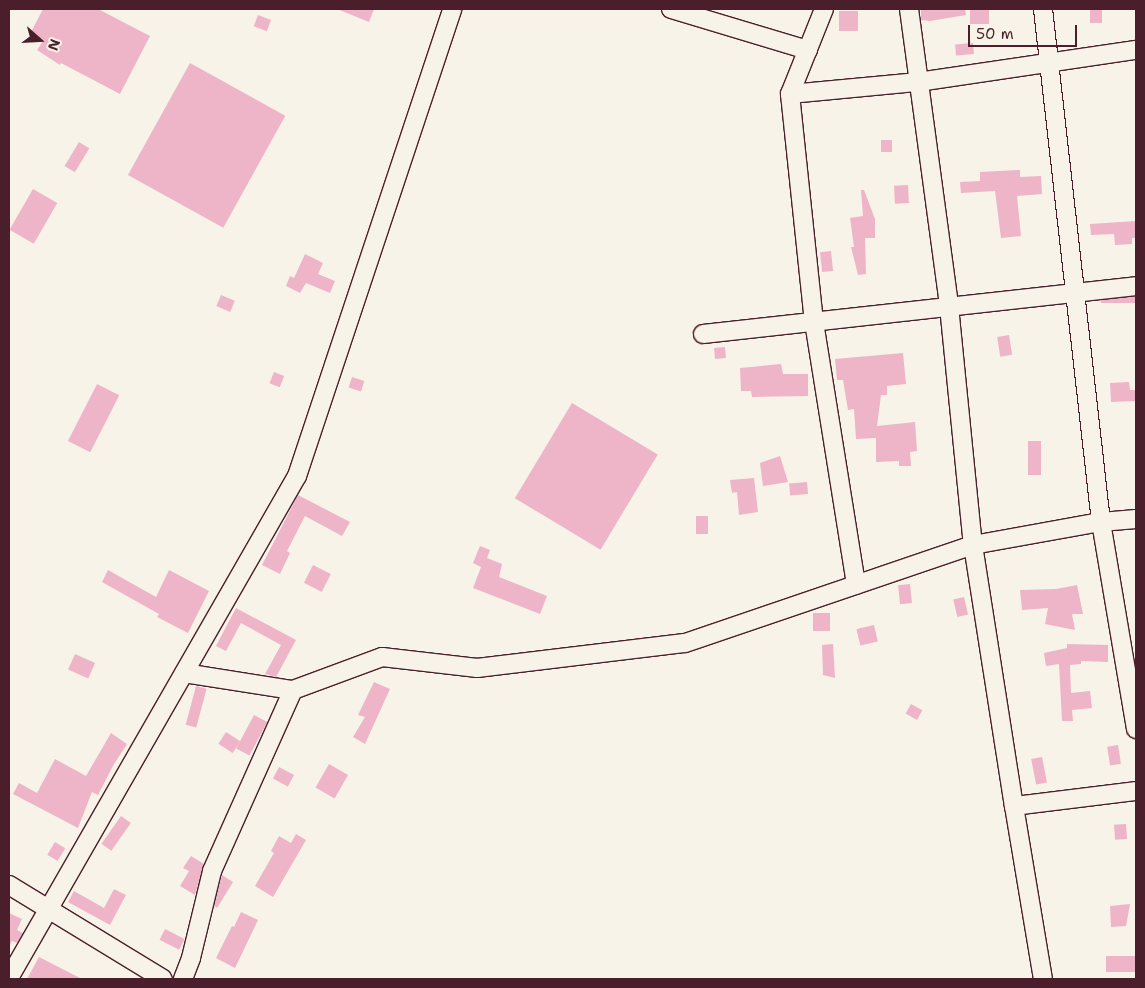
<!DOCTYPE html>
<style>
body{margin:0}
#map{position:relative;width:1145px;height:988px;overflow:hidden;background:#f7f3e8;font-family:"Shantell Sans",sans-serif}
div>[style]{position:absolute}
.building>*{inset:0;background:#eeb5c8;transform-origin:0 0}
.roads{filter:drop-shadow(1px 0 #4a1f2b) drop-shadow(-1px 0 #4a1f2b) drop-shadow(0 1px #4a1f2b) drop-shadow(0 -1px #4a1f2b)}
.minor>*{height:18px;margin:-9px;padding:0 9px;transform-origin:9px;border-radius:9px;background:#f7f3e8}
span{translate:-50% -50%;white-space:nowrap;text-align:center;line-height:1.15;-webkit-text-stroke:4.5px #f7f3e8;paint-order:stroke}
.frame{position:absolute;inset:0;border:10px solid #4a1f2b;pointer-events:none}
.north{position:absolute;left:15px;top:15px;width:50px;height:50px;-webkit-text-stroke:4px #f7f3e8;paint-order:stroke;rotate:109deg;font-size:14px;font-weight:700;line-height:20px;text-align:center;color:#4a1f2b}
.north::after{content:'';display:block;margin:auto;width:18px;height:22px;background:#4a1f2b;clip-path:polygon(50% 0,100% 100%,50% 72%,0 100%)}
.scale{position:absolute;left:968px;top:25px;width:109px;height:22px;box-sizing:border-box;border:2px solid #4a1f2b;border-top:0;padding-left:6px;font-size:15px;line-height:18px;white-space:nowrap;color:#4a1f2b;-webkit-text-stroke:4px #f7f3e8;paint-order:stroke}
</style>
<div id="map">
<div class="building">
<div style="clip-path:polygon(43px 9px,98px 9px,150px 36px,120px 94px,61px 63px,60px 65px,37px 50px,43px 41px,30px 34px)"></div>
<div style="clip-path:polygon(337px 9px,374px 9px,369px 22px)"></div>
<div style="clip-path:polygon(921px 9px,965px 9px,966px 15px,930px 21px,921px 20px)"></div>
<div style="left:970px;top:9px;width:19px;height:15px"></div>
<div style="left:1090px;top:9px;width:12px;height:14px"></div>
<div style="left:839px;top:11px;width:19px;height:20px"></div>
<div style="left:258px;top:15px;width:14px;height:12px;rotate:21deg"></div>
<div style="left:973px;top:43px;width:11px;height:18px;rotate:85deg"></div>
<div style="left:190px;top:63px;width:109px;height:128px;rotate:29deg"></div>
<div style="left:881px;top:140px;width:11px;height:12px"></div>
<div style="left:79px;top:142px;width:12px;height:28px;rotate:31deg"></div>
<div style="clip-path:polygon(1020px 170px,1020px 177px,1041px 176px,1042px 194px,1017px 196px,1021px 236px,1001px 238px,995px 191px,961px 193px,960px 182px,980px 181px,980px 172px)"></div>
<div style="left:908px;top:185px;width:18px;height:14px;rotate:87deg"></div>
<div style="left:33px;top:189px;width:28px;height:47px;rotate:30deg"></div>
<div style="clip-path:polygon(861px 190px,864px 190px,875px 219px,875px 238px,865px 238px,866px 274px,858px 275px,851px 247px,854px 247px,850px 218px,863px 216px)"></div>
<div style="clip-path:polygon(1136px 221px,1136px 238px,1132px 238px,1132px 244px,1115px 245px,1114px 234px,1091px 235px,1090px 224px)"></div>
<div style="left:831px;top:251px;width:20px;height:11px;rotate:84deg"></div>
<div style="clip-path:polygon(305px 254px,323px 263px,318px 274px,335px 281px,330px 293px,306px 283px,300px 293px,286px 286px,290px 276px,294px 278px)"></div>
<div style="left:221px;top:295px;width:15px;height:12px;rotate:23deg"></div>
<div style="left:1136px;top:297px;width:6px;height:35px;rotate:90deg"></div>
<div style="left:1009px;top:335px;width:20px;height:12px;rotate:81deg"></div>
<div style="left:725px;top:347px;width:11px;height:11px;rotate:85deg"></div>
<div style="clip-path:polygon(903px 353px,906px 384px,887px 386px,887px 395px,881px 395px,877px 426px,915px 422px,917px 451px,910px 452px,911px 466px,899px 466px,899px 461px,876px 462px,876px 438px,856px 439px,854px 409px,848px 410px,843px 380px,837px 380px,835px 359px)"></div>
<div style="clip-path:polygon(781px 364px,783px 374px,808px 374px,808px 396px,752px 397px,751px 391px,741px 391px,740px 368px)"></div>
<div style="left:274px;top:372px;width:11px;height:12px;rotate:22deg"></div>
<div style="left:352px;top:377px;width:13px;height:11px;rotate:18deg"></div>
<div style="clip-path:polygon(1129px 382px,1130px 390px,1136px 390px,1136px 401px,1111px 402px,1110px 383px)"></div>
<div style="left:97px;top:384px;width:25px;height:64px;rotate:27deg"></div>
<div style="left:572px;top:403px;width:100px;height:111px;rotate:31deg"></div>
<div style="left:1028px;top:441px;width:13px;height:34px"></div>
<div style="clip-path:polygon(780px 456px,788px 482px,763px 486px,760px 463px)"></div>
<div style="clip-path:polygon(754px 478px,758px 512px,739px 515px,737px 492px,732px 493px,730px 480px)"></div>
<div style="left:807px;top:482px;width:12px;height:18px;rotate:85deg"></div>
<div style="clip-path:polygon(298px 495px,350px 522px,342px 536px,305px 516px,287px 551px,290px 553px,280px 574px,262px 565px)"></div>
<div style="left:696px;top:516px;width:12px;height:18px"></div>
<div style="clip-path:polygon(480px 546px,490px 550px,487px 558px,502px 564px,499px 577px,547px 596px,540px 614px,473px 588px,481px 567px,473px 563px)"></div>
<div style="left:313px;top:565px;width:20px;height:20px;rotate:27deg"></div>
<div style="clip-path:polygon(108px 570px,156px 597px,169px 570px,209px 591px,188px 633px,157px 617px,159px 614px,102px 582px)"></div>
<div style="left:910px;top:584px;width:19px;height:12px;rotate:84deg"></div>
<div style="clip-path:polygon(1077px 585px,1083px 614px,1072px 614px,1075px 630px,1045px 624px,1048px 608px,1022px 610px,1020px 590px,1056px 589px)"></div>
<div style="left:964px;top:597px;width:18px;height:11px;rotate:77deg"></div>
<div style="clip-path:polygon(236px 608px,296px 640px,276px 677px,265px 674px,281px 645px,241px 623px,226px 651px,216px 646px)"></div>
<div style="left:813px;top:613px;width:17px;height:18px"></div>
<div style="left:874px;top:625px;width:17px;height:18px;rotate:77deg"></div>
<div style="clip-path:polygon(833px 644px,835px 678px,823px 675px,822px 645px)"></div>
<div style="clip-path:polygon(1067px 644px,1108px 645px,1108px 662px,1081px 661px,1081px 664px,1070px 665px,1071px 693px,1090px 691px,1092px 708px,1072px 710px,1073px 721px,1062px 721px,1059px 664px,1046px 666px,1044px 653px,1067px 648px)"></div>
<div style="left:75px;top:654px;width:22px;height:17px;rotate:24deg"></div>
<div style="clip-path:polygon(374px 682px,390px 689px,365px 744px,353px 737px,365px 717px,358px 715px)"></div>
<div style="left:196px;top:686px;width:11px;height:40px;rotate:15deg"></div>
<div style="left:911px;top:704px;width:13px;height:11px;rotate:29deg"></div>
<div style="left:254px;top:715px;width:15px;height:38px;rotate:28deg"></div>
<div style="left:226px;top:732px;width:17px;height:14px;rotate:33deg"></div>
<div style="clip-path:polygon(111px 733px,127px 744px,114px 764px,98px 795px,92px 792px,78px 828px,13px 794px,19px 783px,37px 793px,55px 759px,86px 776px)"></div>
<div style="left:1118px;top:745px;width:19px;height:11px;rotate:81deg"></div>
<div style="left:1042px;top:757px;width:26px;height:11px;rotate:79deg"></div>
<div style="left:329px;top:764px;width:22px;height:27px;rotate:30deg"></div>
<div style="left:279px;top:767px;width:17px;height:13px;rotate:28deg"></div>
<div style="left:121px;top:816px;width:12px;height:34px;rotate:35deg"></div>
<div style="left:1126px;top:824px;width:15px;height:12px;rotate:86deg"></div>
<div style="clip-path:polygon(296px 834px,306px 840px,273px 897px,255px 886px,274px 853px,271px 851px,279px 836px,291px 843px)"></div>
<div style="left:55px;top:842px;width:12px;height:15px;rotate:31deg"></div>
<div style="clip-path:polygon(191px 856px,204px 864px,195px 895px,180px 886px,189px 871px,183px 868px)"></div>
<div style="clip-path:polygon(222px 875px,233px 882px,217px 908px,214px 906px)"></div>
<div style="clip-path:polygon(114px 889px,126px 895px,110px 925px,68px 902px,74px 891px,104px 908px)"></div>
<div style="clip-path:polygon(1130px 904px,1126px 926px,1111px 927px,1110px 906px)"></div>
<div style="clip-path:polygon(241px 912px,258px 920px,235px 968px,216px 958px,232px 926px,234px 927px)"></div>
<div style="clip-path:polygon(9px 913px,22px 919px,17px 930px,23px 933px,17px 943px,12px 941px,9px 948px)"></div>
<div style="left:165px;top:929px;width:22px;height:12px;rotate:27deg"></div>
<div style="left:1106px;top:956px;width:30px;height:16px"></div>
<div style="clip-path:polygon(39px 957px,82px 979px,27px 979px)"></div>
</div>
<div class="roads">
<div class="minor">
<div style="left:671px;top:9px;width:143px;rotate:16.7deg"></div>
<div style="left:824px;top:9px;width:92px;rotate:111.8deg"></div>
<div style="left:790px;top:94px;width:229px;rotate:84deg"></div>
<div style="left:814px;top:322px;width:266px;rotate:80.9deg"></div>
<div style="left:909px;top:9px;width:300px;rotate:82.3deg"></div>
<div style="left:949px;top:306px;width:240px;rotate:84.3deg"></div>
<div style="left:973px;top:545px;width:264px;rotate:81.1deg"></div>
<div style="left:1014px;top:806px;width:175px;rotate:80.5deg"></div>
<div style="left:1043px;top:9px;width:516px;rotate:83.55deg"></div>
<div style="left:1101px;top:522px;width:210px;rotate:80.4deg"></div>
<div style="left:790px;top:94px;width:129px;rotate:-5.4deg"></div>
<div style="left:918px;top:82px;width:220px;rotate:-8.4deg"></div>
<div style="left:703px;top:334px;width:436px;rotate:-6.3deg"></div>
<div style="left:184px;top:673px;width:110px;rotate:8.9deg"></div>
<div style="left:293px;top:690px;width:95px;rotate:-20.3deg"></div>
<div style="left:382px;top:657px;width:96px;rotate:6.6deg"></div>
<div style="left:477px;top:668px;width:209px;rotate:-6.9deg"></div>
<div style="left:685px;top:643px;width:304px;rotate:-18.8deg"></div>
<div style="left:973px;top:545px;width:130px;rotate:-10.2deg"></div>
<div style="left:1101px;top:522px;width:35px;rotate:-5deg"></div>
<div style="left:1014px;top:806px;width:123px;rotate:-7deg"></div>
<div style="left:9px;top:885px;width:180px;rotate:31.4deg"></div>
<div style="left:9px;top:978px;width:579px;rotate:-60.16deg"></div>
<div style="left:297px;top:476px;width:492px;rotate:-71.6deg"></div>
<div style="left:183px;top:979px;width:22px;rotate:-69deg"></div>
<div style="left:191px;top:958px;width:89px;rotate:-76.4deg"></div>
<div style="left:212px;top:871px;width:198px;rotate:-65.9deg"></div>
</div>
</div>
<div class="frame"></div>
<div class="north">N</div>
<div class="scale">50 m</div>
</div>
